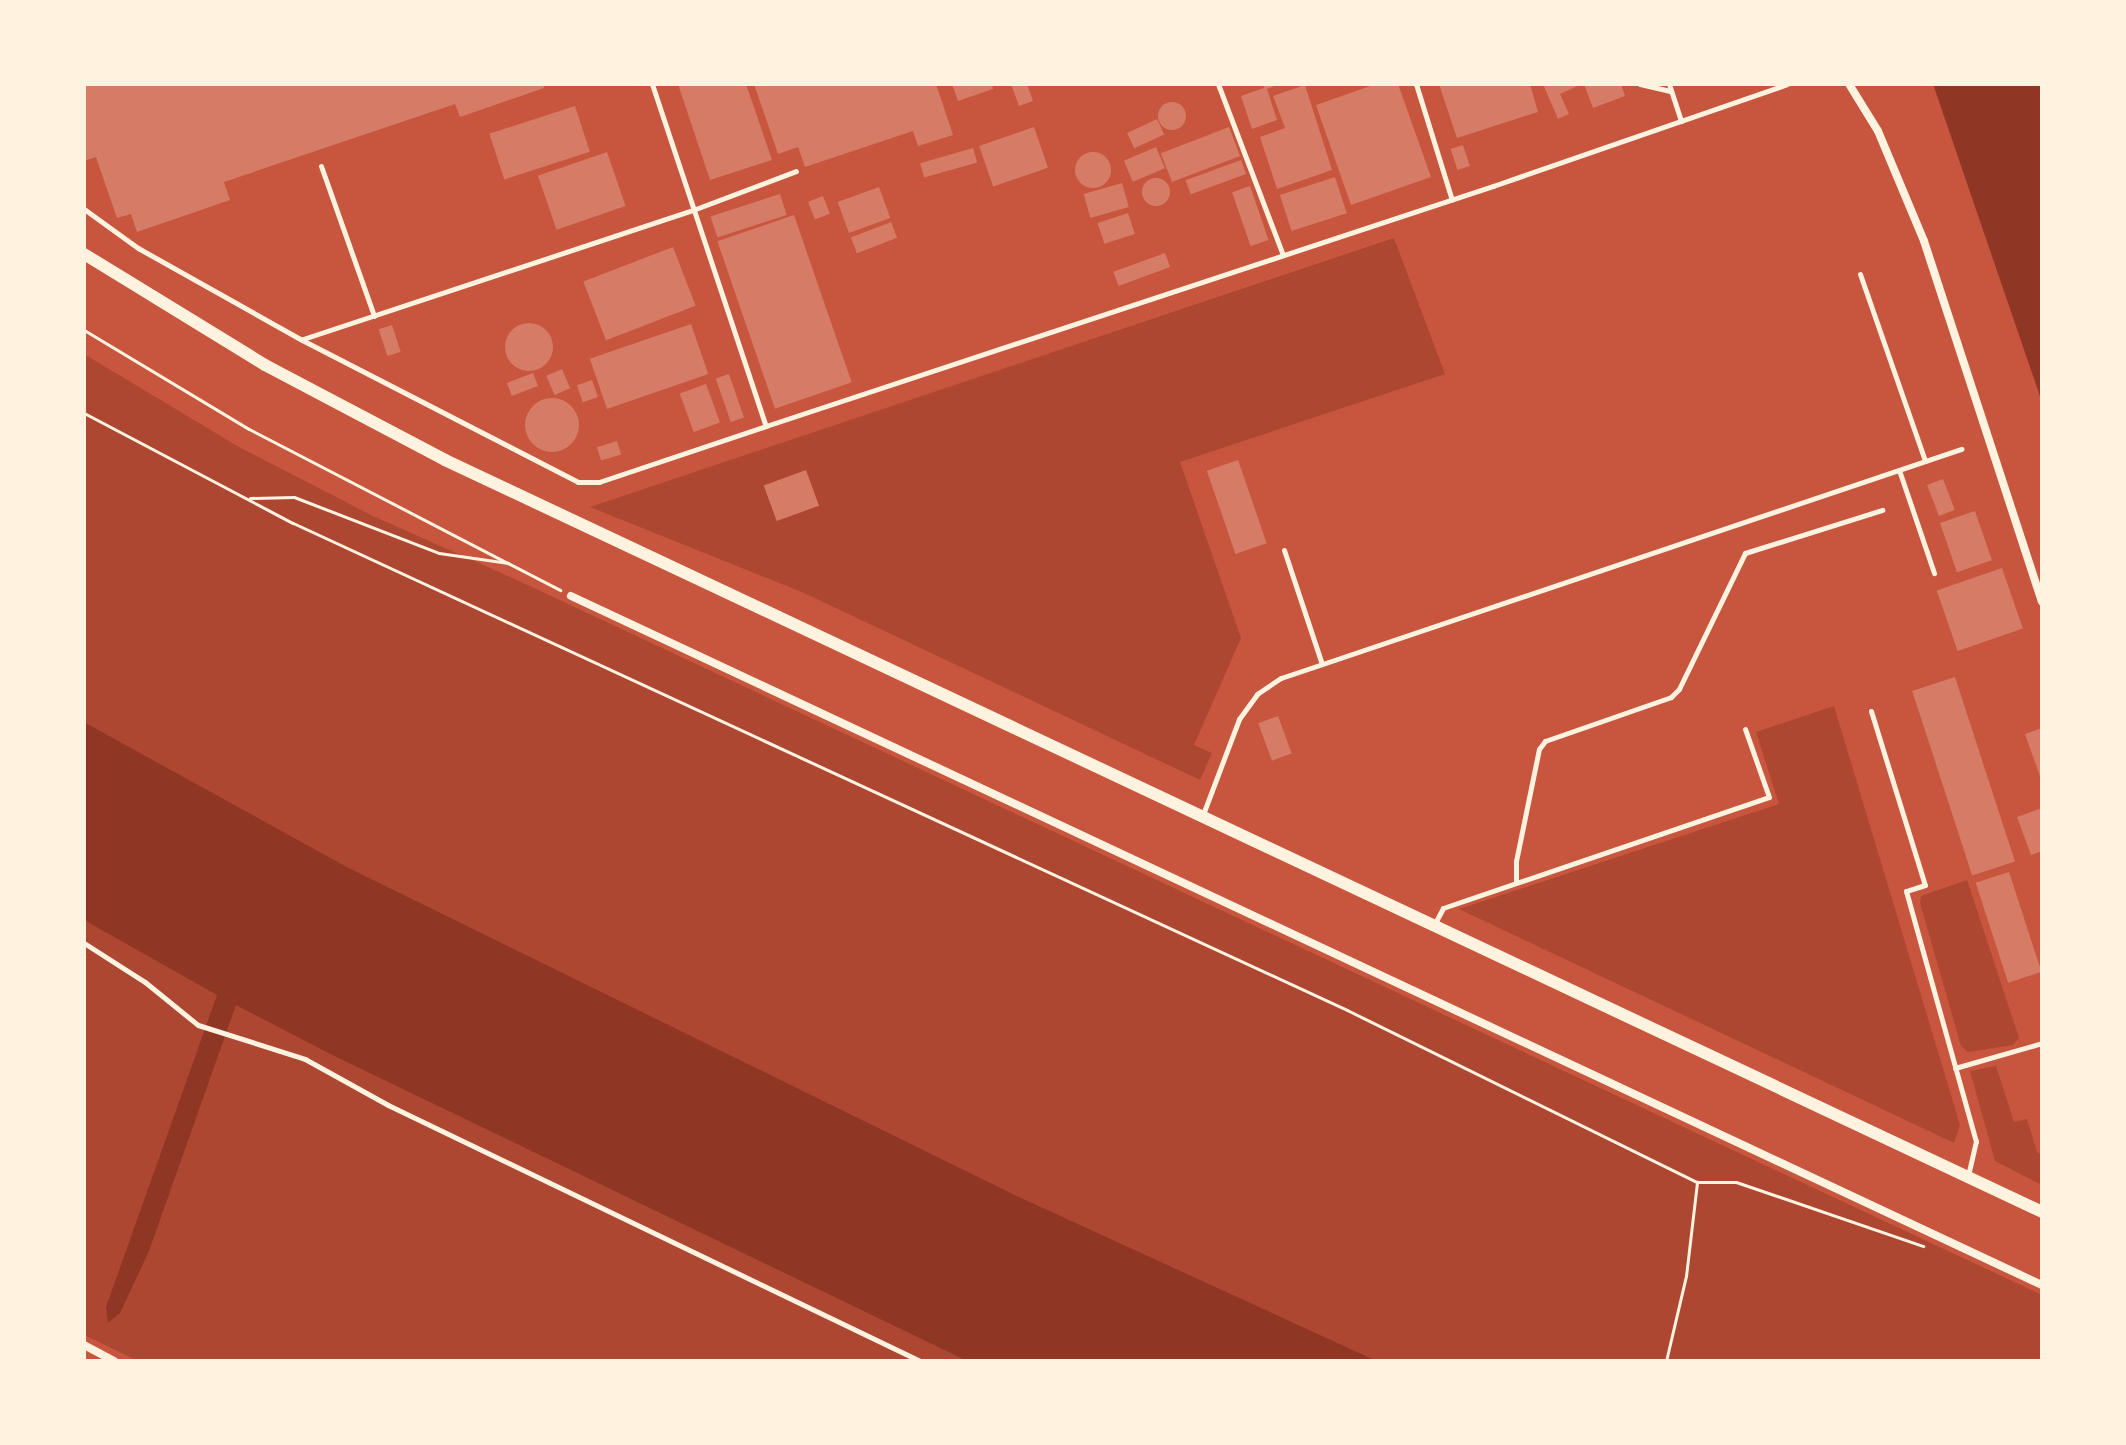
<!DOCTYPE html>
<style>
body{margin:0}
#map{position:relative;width:2126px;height:1445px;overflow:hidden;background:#c8553d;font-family:Overpass,sans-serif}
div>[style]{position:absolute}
.green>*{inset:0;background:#ae4732}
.water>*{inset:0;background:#8f3625}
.building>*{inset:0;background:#d67c66;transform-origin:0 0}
.round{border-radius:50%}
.path>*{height:3px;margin:-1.5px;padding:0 1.5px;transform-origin:1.5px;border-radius:1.5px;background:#fff3e0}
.service>*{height:5px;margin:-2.5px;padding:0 2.5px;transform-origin:2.5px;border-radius:2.5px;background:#fff3e0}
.minor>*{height:8px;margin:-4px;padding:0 4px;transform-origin:4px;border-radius:4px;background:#fff3e0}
.tertiary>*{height:12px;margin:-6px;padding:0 6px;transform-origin:6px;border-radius:6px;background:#fff3e0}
span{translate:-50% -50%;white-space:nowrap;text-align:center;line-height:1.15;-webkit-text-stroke:6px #fff3e0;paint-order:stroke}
.frame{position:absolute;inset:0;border:86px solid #fff3e0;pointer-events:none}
</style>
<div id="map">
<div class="green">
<div style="clip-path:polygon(1394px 238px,1445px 374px,1180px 462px,1241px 638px,1194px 745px,1212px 753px,1200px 780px,804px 593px,590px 507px)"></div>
<div style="clip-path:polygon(84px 354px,239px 447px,373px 516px,519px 581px,2042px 1295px,2042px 1361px,1377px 1361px,1015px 1195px,347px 867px,84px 722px)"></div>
<div style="clip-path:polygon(1834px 706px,1960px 1125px,1954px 1143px,1459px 909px,1779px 804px,1756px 732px)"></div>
<div style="clip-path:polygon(1967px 880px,2019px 1038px,2013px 1045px,1968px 1052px,1961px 1046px,1920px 903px,1921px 896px)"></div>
<div style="clip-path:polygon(84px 920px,336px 1057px,967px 1361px,138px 1361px,101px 1343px,84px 1335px)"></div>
<div style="clip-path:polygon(1996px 1066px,2014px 1122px,2027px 1119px,2037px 1152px,2042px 1155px,2042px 1185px,1995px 1161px,1970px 1071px)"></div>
</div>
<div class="water">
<div style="clip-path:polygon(1933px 84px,2042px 84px,2042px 402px)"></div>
<div style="clip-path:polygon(84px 722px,347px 867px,1015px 1195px,1377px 1361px,967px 1361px,336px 1057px,236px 1005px,149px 1251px,120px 1313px,108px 1323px,106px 1307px,217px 995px,84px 920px)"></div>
</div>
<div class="building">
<div style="clip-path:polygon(84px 84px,543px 84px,544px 88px,460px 117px,455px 104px,224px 182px,230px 200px,137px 232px,131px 214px,117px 218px,96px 157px,84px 161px)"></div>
<div style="clip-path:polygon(678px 84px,746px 84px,772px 160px,710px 180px)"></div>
<div style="clip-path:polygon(754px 84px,936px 84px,953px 135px,918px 146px,913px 131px,805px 167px,798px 147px,778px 154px)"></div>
<div style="clip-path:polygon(952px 84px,992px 84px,993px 89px,958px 101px)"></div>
<div style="clip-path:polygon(1011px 84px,1027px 84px,1033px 101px,1019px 106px)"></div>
<div style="clip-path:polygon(1263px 84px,1279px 84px,1267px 89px,1277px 120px,1252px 129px,1241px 96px,1264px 88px)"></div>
<div style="clip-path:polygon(1376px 84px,1398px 84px,1431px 177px,1351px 205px,1316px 105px)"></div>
<div style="clip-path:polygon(1439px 84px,1530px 84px,1538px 112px,1457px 138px)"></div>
<div style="clip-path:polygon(1543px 84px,1582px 84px,1560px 94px,1569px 114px,1558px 119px)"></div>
<div style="clip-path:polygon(1584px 84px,1621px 84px,1625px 96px,1593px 108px)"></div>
<div style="clip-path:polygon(1305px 85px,1332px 170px,1277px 189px,1260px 137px,1285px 128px,1273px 96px)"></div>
<div class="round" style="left:1158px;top:102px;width:28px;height:28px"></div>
<div style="left:575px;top:106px;width:48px;height:90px;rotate:72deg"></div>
<div style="left:1157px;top:119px;width:17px;height:33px;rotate:65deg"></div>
<div style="left:1034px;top:127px;width:43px;height:58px;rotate:71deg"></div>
<div style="left:1229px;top:127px;width:31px;height:73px;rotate:69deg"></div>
<div style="left:1463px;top:145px;width:22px;height:13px;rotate:72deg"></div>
<div style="left:1156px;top:147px;width:23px;height:35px;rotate:67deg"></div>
<div style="left:973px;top:148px;width:15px;height:55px;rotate:74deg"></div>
<div class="round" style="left:1075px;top:152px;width:36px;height:36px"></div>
<div style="left:607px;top:152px;width:57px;height:73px;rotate:71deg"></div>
<div style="left:1241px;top:160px;width:15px;height:59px;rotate:70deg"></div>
<div style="left:1335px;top:177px;width:38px;height:58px;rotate:72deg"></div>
<div class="round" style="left:1142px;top:178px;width:28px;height:28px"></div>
<div style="left:1122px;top:183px;width:25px;height:40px;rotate:74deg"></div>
<div style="left:1250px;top:186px;width:57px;height:19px;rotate:71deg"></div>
<div style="left:879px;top:187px;width:33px;height:44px;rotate:70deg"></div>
<div style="left:780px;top:194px;width:22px;height:73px;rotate:72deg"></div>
<div style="left:823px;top:196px;width:19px;height:16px;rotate:69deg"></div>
<div style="left:1128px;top:213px;width:22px;height:32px;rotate:72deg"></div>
<div style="left:794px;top:215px;width:177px;height:81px;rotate:71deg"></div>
<div style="left:891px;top:222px;width:17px;height:43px;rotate:69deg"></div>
<div style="left:673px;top:247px;width:63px;height:96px;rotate:69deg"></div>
<div style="left:1165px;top:253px;width:15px;height:55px;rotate:70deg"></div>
<div class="round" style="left:505px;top:323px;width:48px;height:48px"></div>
<div style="left:691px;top:324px;width:53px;height:107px;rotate:71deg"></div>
<div style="left:392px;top:325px;width:28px;height:14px;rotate:72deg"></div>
<div style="left:562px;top:369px;width:21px;height:17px;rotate:67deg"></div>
<div style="left:533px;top:373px;width:14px;height:28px;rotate:69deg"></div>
<div style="left:729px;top:374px;width:46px;height:14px;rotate:71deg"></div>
<div style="left:592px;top:380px;width:18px;height:16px;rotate:71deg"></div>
<div style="left:706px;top:384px;width:41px;height:28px;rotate:70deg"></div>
<div class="round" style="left:525px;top:398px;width:54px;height:54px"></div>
<div style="left:617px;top:441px;width:14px;height:21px;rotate:73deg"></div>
<div style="left:1238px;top:460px;width:88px;height:33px;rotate:71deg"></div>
<div style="left:806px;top:470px;width:38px;height:45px;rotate:70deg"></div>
<div style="left:1943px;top:479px;width:33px;height:17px;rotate:69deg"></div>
<div style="left:1975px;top:511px;width:52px;height:37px;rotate:71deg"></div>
<div style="left:2002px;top:568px;width:64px;height:69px;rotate:71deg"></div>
<div style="left:1955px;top:677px;width:194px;height:45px;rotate:72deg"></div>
<div style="left:1278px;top:716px;width:40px;height:21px;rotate:70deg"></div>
<div style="clip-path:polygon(2042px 728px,2042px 782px,2025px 734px)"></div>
<div style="clip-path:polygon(2042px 808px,2042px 851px,2031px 855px,2017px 817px)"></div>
<div style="left:2009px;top:872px;width:105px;height:35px;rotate:72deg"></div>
</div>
<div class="path">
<div style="left:84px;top:330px;width:192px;rotate:31deg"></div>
<div style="left:249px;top:429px;width:292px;rotate:27.4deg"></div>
<div style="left:84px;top:413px;width:236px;rotate:27.8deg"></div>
<div style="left:293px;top:523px;width:1161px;rotate:24.8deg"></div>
<div style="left:1347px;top:1010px;width:390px;rotate:26.2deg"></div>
<div style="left:1697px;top:1182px;width:39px"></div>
<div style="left:1736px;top:1182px;width:198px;rotate:18.9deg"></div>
<div style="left:250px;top:498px;width:44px;rotate:-1.3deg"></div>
<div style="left:294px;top:497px;width:155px;rotate:21.1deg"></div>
<div style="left:439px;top:553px;width:70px;rotate:8.2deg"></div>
<div style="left:508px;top:563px;width:59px;rotate:27.4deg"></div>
<div style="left:1666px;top:1361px;width:87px;rotate:-76.8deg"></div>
<div style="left:1686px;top:1276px;width:95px;rotate:-83.3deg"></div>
</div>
<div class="service">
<div style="left:652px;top:84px;width:360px;rotate:71.6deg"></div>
<div style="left:766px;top:426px;width:766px;rotate:-18.27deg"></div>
<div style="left:1493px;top:186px;width:311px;rotate:-19.1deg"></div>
<div style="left:1218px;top:84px;width:183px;rotate:69.2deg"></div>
<div style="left:1416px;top:84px;width:121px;rotate:72.8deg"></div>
<div style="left:1640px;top:84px;width:32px;rotate:13deg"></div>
<div style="left:1669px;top:84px;width:39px;rotate:72deg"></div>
<div style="left:321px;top:166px;width:159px;rotate:70.5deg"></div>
<div style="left:84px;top:209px;width:67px;rotate:35.8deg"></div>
<div style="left:138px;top:248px;width:188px;rotate:29.3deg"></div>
<div style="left:302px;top:340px;width:310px;rotate:27.2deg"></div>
<div style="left:578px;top:482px;width:21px"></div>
<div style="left:599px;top:482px;width:176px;rotate:-18.5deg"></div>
<div style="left:1860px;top:274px;width:198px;rotate:70.8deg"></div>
<div style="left:303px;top:339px;width:411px;rotate:-18.3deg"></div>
<div style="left:693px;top:210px;width:110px;rotate:-20.7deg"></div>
<div style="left:1899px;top:470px;width:109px;rotate:71.2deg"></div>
<div style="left:1284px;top:550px;width:120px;rotate:71.6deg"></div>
<div style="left:1871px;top:711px;width:182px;rotate:72.8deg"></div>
<div style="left:1925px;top:885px;width:20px;rotate:162deg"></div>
<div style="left:1906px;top:891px;width:260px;rotate:74.4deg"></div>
<div style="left:1976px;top:1141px;width:35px;rotate:103deg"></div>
<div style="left:1202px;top:817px;width:105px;rotate:-69.3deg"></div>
<div style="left:1239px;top:719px;width:31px;rotate:-54deg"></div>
<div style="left:1257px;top:694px;width:29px;rotate:-34deg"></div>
<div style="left:1281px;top:678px;width:718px;rotate:-18.61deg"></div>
<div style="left:1516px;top:882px;width:21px;rotate:-90deg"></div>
<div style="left:1516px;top:861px;width:114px;rotate:-78.4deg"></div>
<div style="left:1539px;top:749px;width:10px;rotate:-53deg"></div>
<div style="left:1545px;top:741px;width:133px;rotate:-19.2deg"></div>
<div style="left:1671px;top:697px;width:11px;rotate:-45deg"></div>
<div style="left:1679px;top:689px;width:151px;rotate:-64.1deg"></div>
<div style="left:1745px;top:553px;width:144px;rotate:-17.4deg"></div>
<div style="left:1434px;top:925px;width:19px;rotate:-62deg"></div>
<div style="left:1443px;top:908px;width:344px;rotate:-18.8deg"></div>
<div style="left:1769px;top:797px;width:72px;rotate:-109.4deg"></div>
<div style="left:84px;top:943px;width:72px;rotate:32.6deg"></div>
<div style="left:145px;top:982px;width:68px;rotate:39.1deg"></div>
<div style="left:198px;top:1025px;width:112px;rotate:17.6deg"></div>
<div style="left:305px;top:1059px;width:95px;rotate:29deg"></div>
<div style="left:388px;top:1105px;width:590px;rotate:25.7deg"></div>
<div style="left:1955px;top:1068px;width:91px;rotate:-16deg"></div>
</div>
<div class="minor">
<div style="left:1849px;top:84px;width:55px;rotate:58.3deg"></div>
<div style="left:1878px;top:131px;width:119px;rotate:67.3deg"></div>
<div style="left:1924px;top:241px;width:379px;rotate:71.9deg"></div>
<div style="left:571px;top:596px;width:1624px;rotate:25.1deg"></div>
<div style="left:84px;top:1345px;width:34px;rotate:28deg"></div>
</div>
<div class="tertiary">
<div style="left:84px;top:254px;width:212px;rotate:31.5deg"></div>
<div style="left:265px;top:365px;width:204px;rotate:27.8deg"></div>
<div style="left:445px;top:460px;width:1765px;rotate:25.21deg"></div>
</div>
<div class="frame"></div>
</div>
